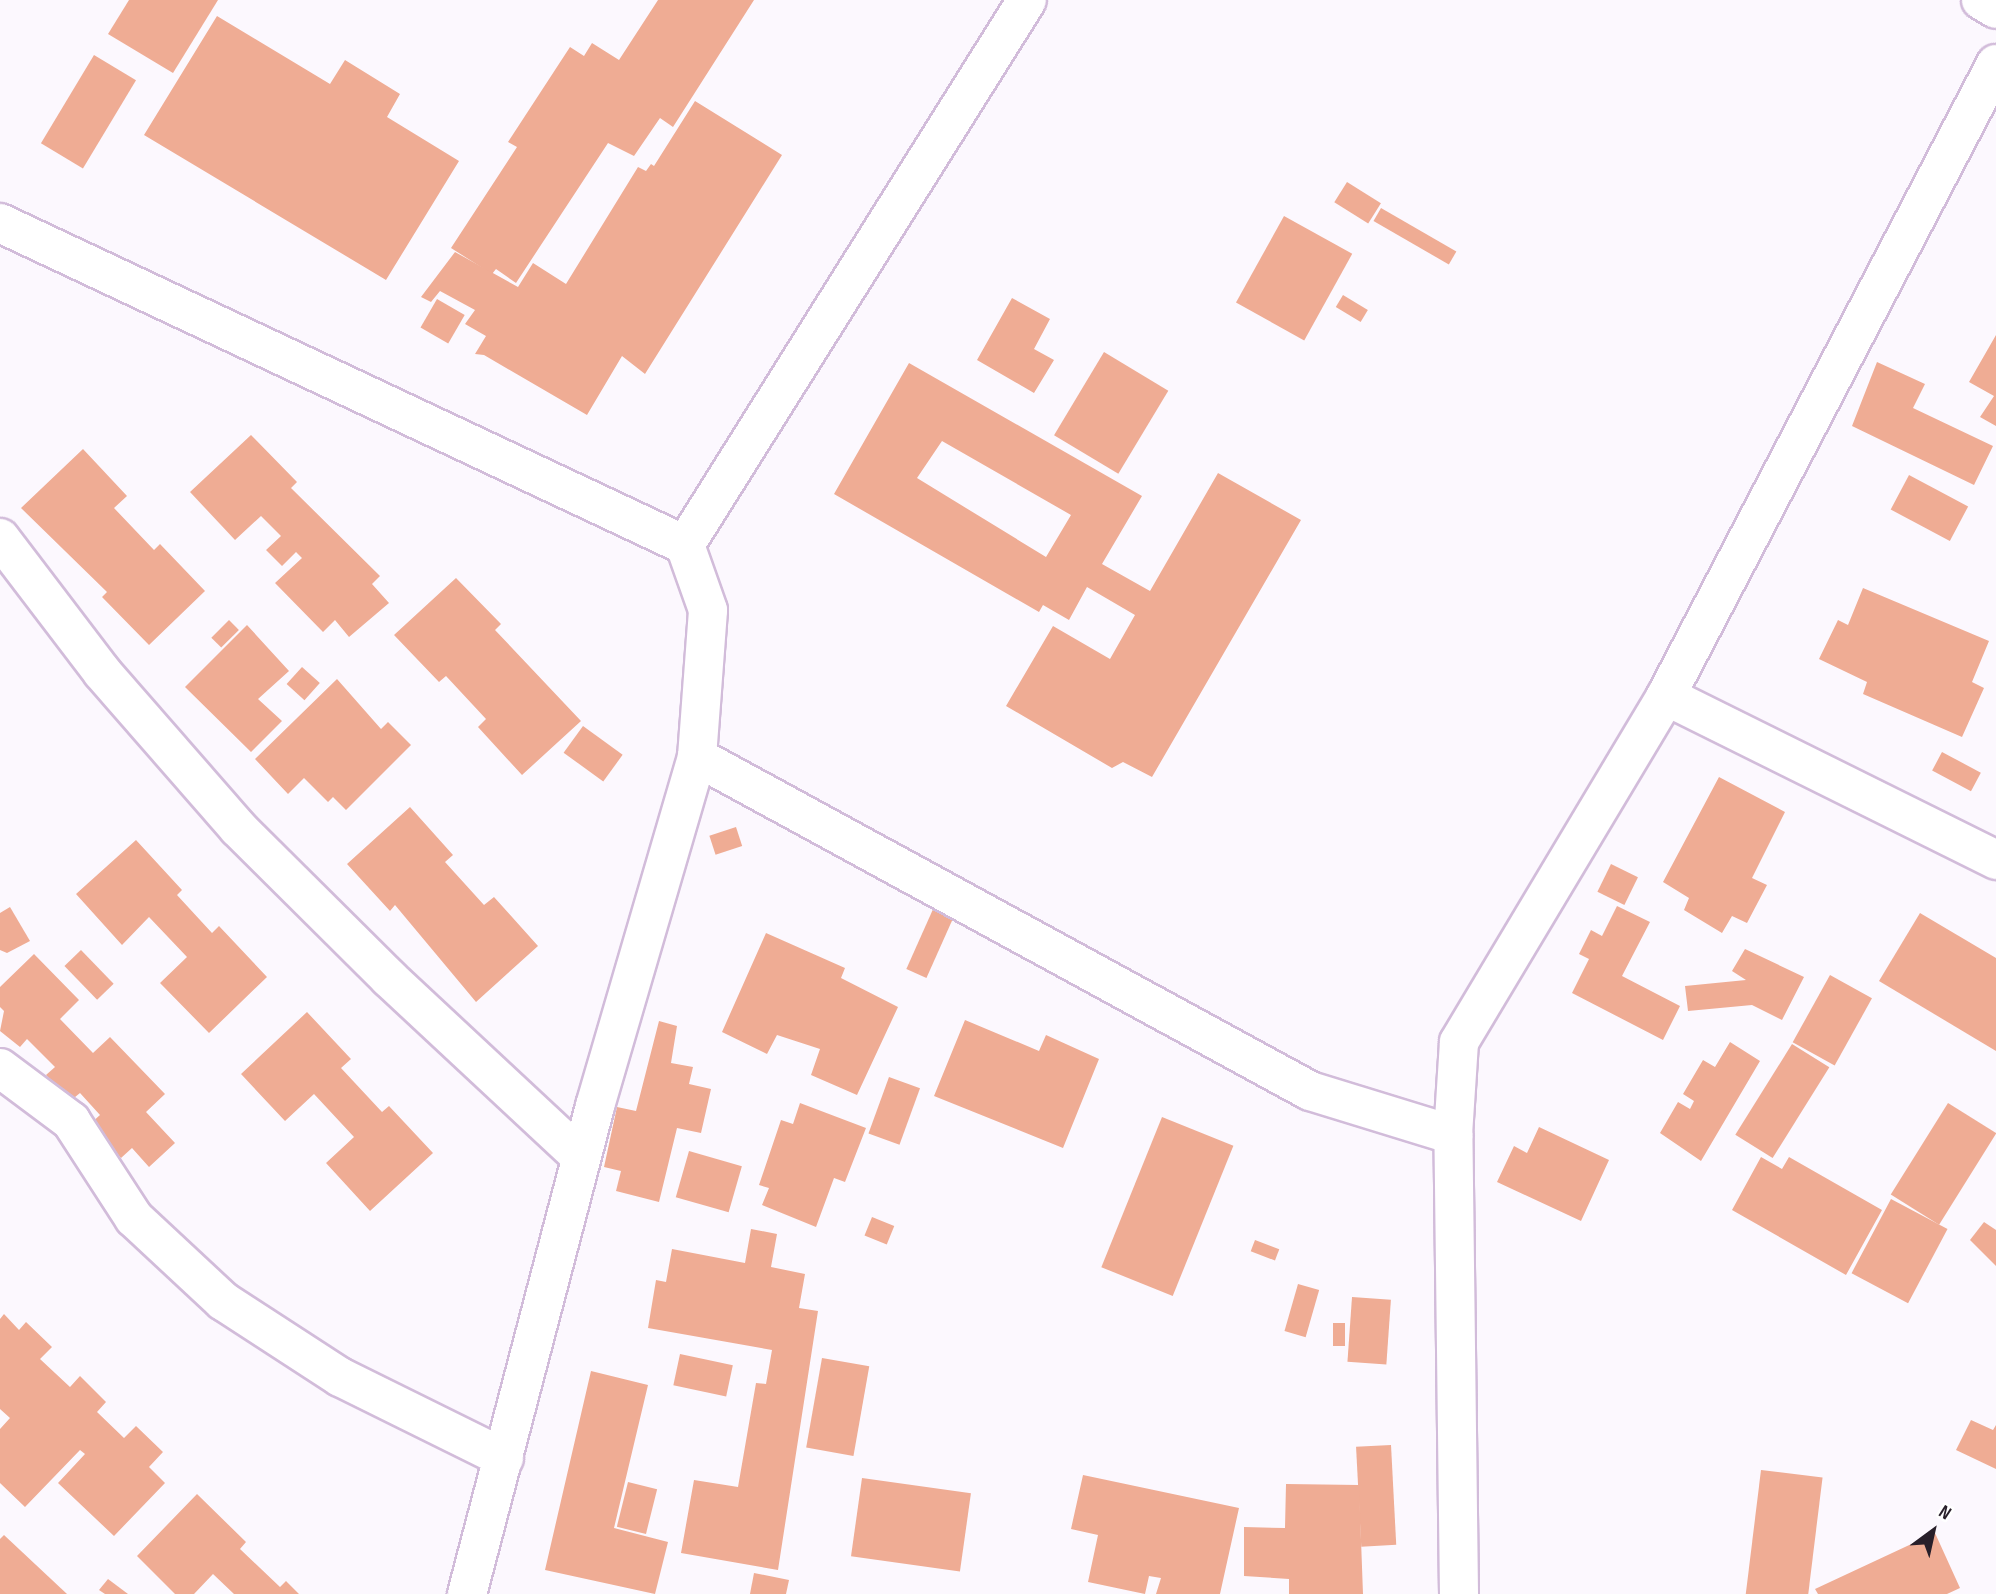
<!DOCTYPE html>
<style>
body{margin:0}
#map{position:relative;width:1996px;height:1594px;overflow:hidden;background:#fcf8fe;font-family:"Sofia Sans Condensed",sans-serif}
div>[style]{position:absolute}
.building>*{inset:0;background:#efac94;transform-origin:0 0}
.roads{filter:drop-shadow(2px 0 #d2bcda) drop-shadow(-2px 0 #d2bcda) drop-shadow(0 2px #d2bcda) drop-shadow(0 -2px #d2bcda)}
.minor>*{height:38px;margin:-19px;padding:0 19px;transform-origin:19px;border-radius:19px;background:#fff}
span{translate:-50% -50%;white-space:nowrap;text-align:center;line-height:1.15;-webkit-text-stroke:5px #fff;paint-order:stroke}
.north{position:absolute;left:1898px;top:1496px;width:70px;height:70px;-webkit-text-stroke:5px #fff;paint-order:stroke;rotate:33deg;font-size:19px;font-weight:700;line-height:28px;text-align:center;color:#281f2a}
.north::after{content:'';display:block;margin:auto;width:24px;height:32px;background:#281f2a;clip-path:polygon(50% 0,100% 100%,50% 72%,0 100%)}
</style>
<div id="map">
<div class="building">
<div style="clip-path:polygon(129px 0,218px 0,173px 73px,108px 34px)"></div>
<div style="clip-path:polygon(658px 0,754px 0,673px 127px,660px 118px,634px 156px,608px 143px,516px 283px,496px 269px,492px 274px,451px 248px,517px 147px,508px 142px,570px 47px,584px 56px,592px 43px,619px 60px)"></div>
<div style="clip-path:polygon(217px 16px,330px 84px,345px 60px,400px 94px,387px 117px,459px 161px,386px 280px,144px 135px)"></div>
<div style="left:94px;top:55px;width:49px;height:103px;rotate:31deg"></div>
<div style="clip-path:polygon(695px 101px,782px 155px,645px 374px,622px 356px,587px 415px,484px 355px,475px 354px,486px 336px,465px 324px,475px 310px,440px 291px,431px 302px,421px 297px,455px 252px,518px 287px,533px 263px,566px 284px,638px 167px,646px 171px,651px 164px,654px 166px)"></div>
<div style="left:1347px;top:182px;width:40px;height:24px;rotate:32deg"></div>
<div style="left:1381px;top:208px;width:87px;height:15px;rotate:30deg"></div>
<div style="left:1284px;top:216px;width:78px;height:99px;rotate:29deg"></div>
<div style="left:1343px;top:295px;width:29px;height:14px;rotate:31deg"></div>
<div style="clip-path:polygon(1012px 298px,1050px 319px,1034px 349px,1054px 360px,1034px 393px,977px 360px)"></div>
<div style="left:437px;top:299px;width:32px;height:33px;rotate:30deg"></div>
<div style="clip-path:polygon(1996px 335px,1996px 426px,1980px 417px,1994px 396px,1969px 382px)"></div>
<div style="left:1104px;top:352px;width:75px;height:97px;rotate:31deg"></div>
<div style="clip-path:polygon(1877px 362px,1925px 384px,1913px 408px,1993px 446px,1974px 485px,1852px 426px)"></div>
<div style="clip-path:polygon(evenodd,909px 363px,1142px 496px,1102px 564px,1150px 591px,1218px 473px,1301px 520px,1152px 777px,1123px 762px,1112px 768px,1006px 706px,1053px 626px,1110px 659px,1135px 615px,1087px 587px,1069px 620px,1043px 605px,1039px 612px,834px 494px,909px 363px,942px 441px,1071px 515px,1046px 557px,917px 478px,942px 441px)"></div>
<div style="clip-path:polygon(251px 435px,297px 482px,291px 488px,380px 576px,372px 584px,389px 603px,349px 637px,335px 620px,323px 632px,275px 583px,302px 558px,296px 552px,282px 566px,266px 550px,281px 536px,261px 516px,235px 540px,190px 492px)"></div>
<div style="clip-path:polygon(83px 449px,127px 496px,114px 508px,154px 550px,160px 544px,205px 591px,149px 645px,102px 597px,107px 592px,21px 508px)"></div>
<div style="left:1909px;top:475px;width:67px;height:39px;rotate:28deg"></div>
<div style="clip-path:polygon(456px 578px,501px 624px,495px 630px,581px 721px,522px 775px,478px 727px,486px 719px,446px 676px,439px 682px,394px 635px)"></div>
<div style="clip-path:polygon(1863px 588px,1989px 641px,1972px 682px,1984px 688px,1962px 737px,1863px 694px,1867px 682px,1819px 659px,1838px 620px,1848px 625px)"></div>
<div style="left:229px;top:620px;width:14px;height:25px;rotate:45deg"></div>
<div style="clip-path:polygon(247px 625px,289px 671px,258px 699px,282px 721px,251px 752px,185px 687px)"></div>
<div style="left:302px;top:667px;width:24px;height:23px;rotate:42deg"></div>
<div style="clip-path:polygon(337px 679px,381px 729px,388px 722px,411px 745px,346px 810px,333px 797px,328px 802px,304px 778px,288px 794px,255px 759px)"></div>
<div style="left:583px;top:726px;width:49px;height:33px;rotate:36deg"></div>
<div style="left:1942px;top:752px;width:44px;height:21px;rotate:28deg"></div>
<div style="clip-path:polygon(1719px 777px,1785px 812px,1752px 878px,1767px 885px,1747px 923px,1732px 916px,1722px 933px,1684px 910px,1689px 898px,1663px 882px)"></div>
<div style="clip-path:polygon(410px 807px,453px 855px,445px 862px,484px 905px,494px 897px,538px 946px,476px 1002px,395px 905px,390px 911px,347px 864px)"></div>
<div style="left:736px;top:827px;width:20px;height:28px;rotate:72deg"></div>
<div style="clip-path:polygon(136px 840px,182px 890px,177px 895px,212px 933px,219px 926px,267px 977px,209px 1033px,160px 983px,187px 957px,149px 917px,122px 945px,76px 894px)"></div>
<div style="left:1611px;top:864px;width:30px;height:31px;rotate:26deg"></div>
<div style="clip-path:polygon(1617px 906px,1650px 922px,1622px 976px,1680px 1006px,1663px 1040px,1572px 993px,1589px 959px,1579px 954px,1591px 930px,1602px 936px)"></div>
<div style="clip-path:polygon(10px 907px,30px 941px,7px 953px,0 950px,0 913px)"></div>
<div style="left:934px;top:907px;width:22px;height:68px;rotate:24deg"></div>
<div style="clip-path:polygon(1920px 913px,1996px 958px,1996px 1051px,1879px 981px)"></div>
<div style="clip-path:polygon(766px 933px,845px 968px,841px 978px,898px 1007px,857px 1095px,811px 1075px,820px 1049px,777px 1035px,767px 1054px,722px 1032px)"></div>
<div style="clip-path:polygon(1745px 949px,1804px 977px,1782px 1020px,1752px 1005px,1688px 1011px,1685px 986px,1746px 980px,1732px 971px)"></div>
<div style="left:81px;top:950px;width:47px;height:23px;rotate:46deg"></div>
<div style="clip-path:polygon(34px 954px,79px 1000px,60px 1019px,93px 1053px,110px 1037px,165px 1094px,146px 1112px,175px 1143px,149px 1167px,132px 1148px,121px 1158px,90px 1124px,100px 1115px,80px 1093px,69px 1102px,46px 1075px,55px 1067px,27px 1039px,20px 1047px,0 1031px,4px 1011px,0 1007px,0 987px)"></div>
<div style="left:1830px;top:975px;width:48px;height:77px;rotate:29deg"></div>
<div style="clip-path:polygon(307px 1012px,351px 1059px,341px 1068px,382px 1112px,389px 1106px,433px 1153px,370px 1211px,326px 1163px,354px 1137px,314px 1094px,285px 1121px,241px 1074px)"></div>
<div style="clip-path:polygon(965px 1020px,1039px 1051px,1046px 1035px,1099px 1059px,1063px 1148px,934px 1096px)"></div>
<div style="clip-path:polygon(659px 1021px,677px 1026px,671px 1063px,693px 1067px,689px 1084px,711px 1089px,701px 1133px,677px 1128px,659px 1202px,616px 1191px,621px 1171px,604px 1167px,617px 1107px,636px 1111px)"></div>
<div style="clip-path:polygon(1730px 1042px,1760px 1061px,1701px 1161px,1660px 1133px,1678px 1102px,1690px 1109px,1694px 1101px,1683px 1094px,1703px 1060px,1715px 1067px)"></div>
<div style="left:1792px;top:1044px;width:44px;height:107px;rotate:32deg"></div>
<div style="left:889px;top:1077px;width:33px;height:60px;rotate:20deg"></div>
<div style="clip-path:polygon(800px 1103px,866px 1128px,845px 1182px,834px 1178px,816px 1227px,762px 1205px,769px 1188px,759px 1185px,781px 1120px,793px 1124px)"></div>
<div style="left:1948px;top:1103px;width:57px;height:108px;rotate:32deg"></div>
<div style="left:1162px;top:1117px;width:77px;height:162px;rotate:22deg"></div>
<div style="clip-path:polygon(1539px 1127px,1609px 1160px,1581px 1221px,1497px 1182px,1514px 1146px,1527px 1153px)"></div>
<div style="left:689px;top:1151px;width:55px;height:48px;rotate:16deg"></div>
<div style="clip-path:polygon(1761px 1157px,1782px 1169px,1789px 1157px,1882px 1210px,1846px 1275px,1732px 1210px)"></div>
<div style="left:1891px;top:1199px;width:64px;height:84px;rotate:28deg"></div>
<div style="left:872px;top:1217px;width:24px;height:20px;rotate:22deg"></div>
<div style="clip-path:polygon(1984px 1222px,1996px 1230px,1996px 1266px,1970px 1240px)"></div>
<div style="clip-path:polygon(751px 1229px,777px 1234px,771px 1267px,805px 1274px,799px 1308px,818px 1311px,778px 1570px,681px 1553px,694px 1480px,738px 1487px,756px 1383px,766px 1384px,772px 1350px,648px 1328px,656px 1280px,666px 1282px,672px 1249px,745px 1263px)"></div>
<div style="left:1255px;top:1240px;width:26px;height:12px;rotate:21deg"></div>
<div style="left:1298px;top:1284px;width:22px;height:49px;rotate:16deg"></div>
<div style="left:1352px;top:1297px;width:39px;height:65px;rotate:4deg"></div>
<div style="clip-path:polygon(4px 1314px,19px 1330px,26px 1322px,52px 1347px,40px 1359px,70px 1387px,80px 1376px,106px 1402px,97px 1412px,124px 1438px,136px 1426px,163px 1452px,149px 1467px,165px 1483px,114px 1536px,58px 1483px,85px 1454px,80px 1450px,25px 1507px,0 1483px,0 1429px,10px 1418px,0 1409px,0 1319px)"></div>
<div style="left:1345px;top:1323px;width:23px;height:12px;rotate:90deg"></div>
<div style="left:680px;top:1354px;width:54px;height:32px;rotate:12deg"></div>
<div style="left:822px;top:1358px;width:48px;height:91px;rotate:10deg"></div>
<div style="clip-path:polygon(591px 1371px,648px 1385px,614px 1528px,668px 1542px,655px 1594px,545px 1570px)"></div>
<div style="clip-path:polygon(1971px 1420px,1993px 1430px,1996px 1425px,1996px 1469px,1956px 1450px)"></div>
<div style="left:1391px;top:1445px;width:100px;height:35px;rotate:87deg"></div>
<div style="left:1761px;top:1470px;width:62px;height:125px;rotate:7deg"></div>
<div style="clip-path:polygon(1083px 1475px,1239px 1508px,1220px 1594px,1156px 1594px,1161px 1578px,1149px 1576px,1145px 1594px,1088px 1582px,1098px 1535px,1071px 1529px)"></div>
<div style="left:862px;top:1478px;width:110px;height:79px;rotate:8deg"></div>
<div style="left:628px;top:1482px;width:30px;height:46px;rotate:14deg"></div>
<div style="clip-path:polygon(1286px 1484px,1359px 1485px,1363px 1594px,1289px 1594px,1289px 1579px,1244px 1576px,1244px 1527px,1285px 1528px)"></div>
<div style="clip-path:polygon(197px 1494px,246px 1542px,240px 1549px,280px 1587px,286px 1581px,299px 1594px,234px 1594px,213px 1574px,194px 1594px,175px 1594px,137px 1556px)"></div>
<div style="clip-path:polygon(1935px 1533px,1960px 1588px,1947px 1594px,1818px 1594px,1815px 1589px)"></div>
<div style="clip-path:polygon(4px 1535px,67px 1594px,0 1594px,0 1539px)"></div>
<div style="clip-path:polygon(754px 1573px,789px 1580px,786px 1594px,750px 1594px)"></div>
<div style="clip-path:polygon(108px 1579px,128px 1594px,105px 1594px,99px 1590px)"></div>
</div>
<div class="roads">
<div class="minor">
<div style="left:1981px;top:0;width:17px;rotate:31deg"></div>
<div style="left:0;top:223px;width:757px;rotate:25.18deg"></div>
<div style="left:0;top:538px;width:168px;rotate:52.7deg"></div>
<div style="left:102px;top:672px;width:207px;rotate:48.9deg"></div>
<div style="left:238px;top:828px;width:213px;rotate:44.8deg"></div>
<div style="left:389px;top:978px;width:262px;rotate:43deg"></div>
<div style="left:1666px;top:696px;width:369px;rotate:26.4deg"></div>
<div style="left:697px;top:757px;width:698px;rotate:28.58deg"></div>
<div style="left:1310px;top:1091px;width:150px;rotate:17.1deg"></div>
<div style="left:0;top:1068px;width:89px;rotate:36.7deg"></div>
<div style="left:71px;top:1121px;width:116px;rotate:57deg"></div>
<div style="left:134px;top:1218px;width:122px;rotate:43deg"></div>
<div style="left:223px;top:1301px;width:140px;rotate:33deg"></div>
<div style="left:340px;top:1377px;width:183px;rotate:26.3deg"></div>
<div style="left:467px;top:1594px;width:505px;rotate:-75.3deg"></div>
<div style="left:595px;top:1106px;width:364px;rotate:-73.7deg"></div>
<div style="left:697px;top:757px;width:147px;rotate:-85.7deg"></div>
<div style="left:708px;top:610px;width:69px;rotate:-109.5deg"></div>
<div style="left:685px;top:545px;width:643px;rotate:-57.89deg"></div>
<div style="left:1459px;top:1594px;width:459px;rotate:-90.7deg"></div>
<div style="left:1453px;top:1135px;width:93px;rotate:-86.3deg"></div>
<div style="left:1459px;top:1042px;width:403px;rotate:-59.1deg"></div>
<div style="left:1666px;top:696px;width:713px;rotate:-62.43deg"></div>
</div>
</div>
<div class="north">N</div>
</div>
